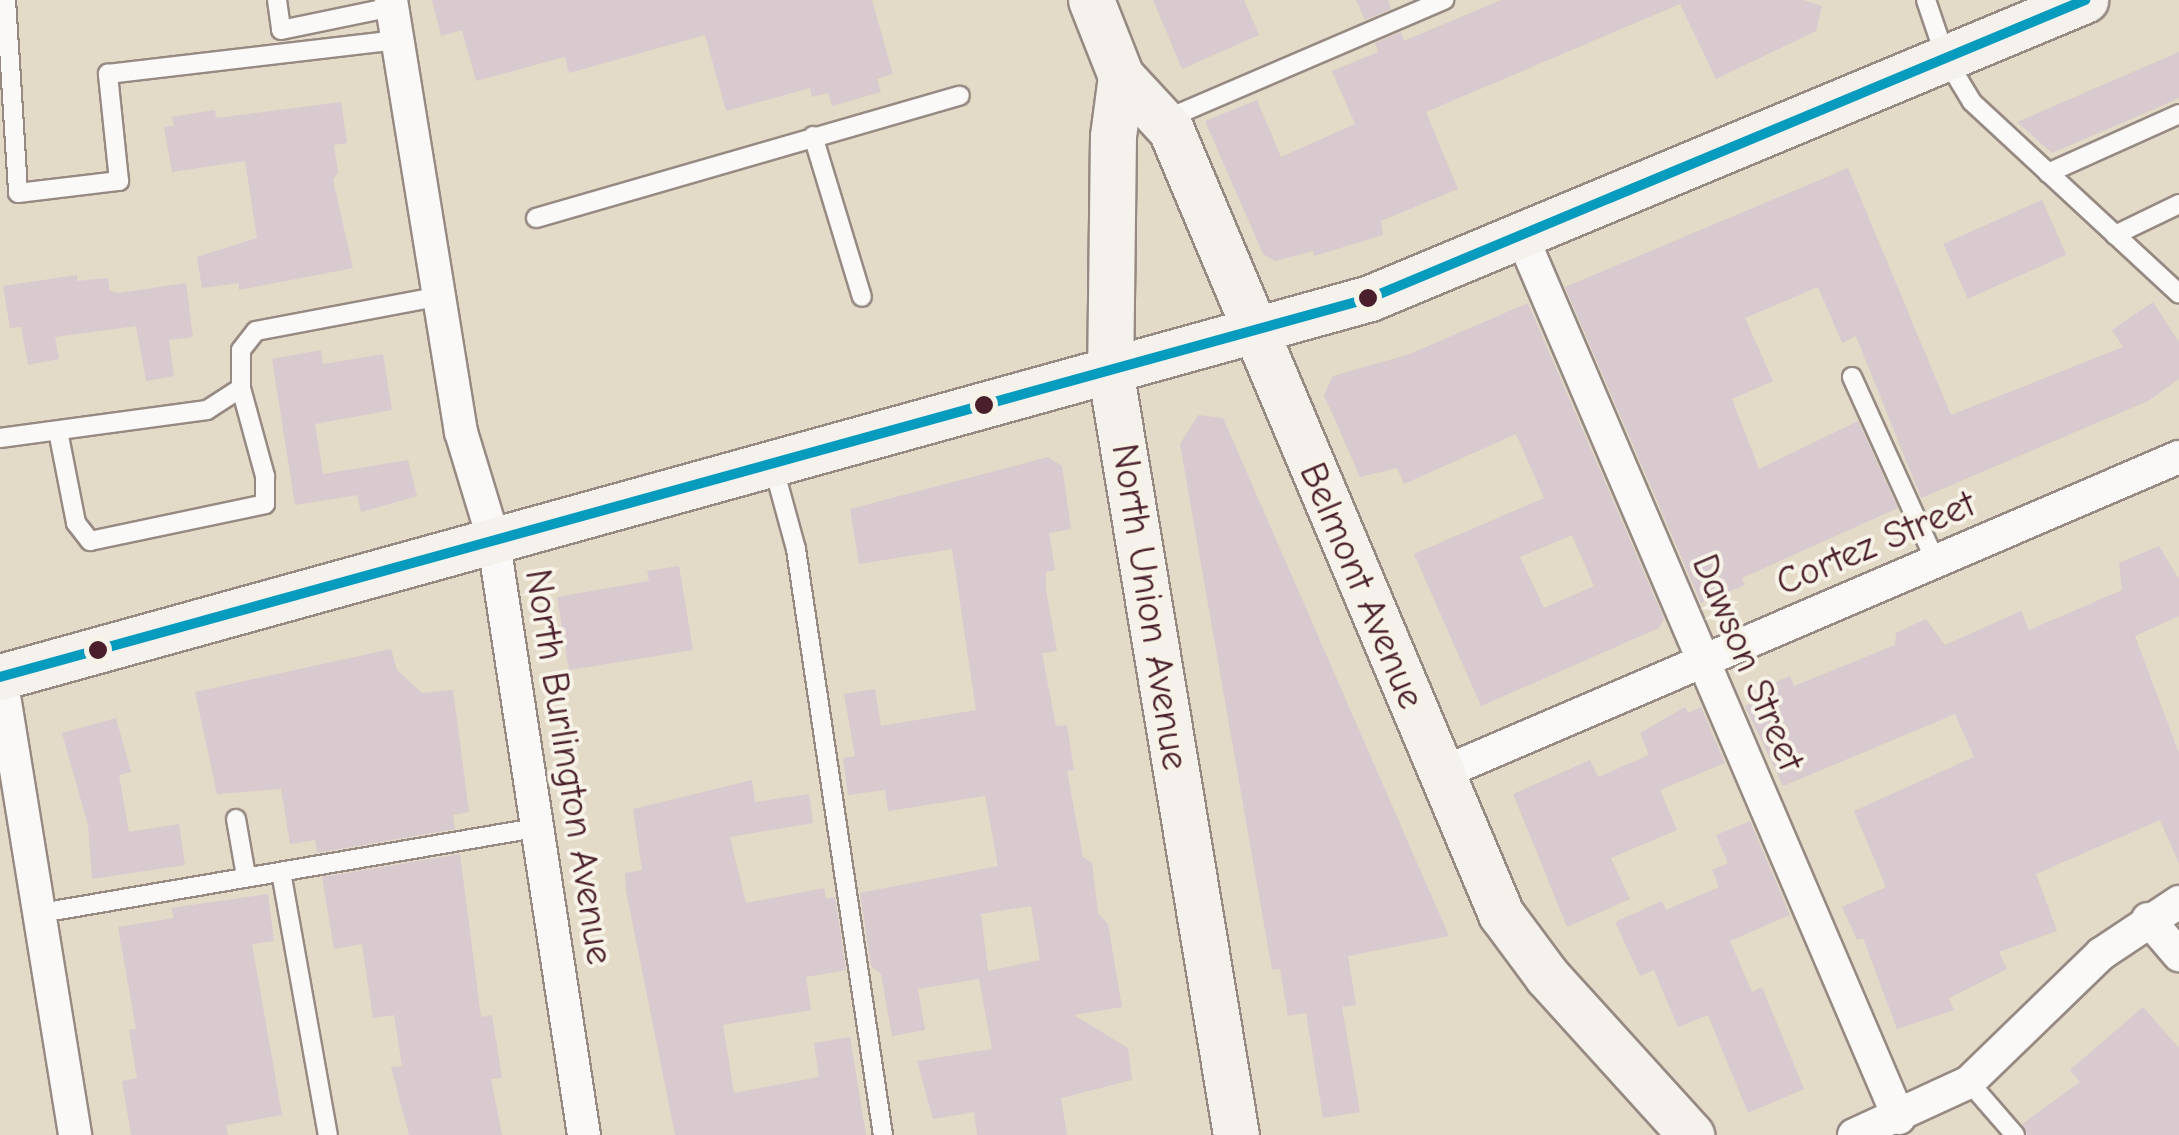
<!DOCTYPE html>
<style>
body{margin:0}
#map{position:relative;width:2179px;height:1135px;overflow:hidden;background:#e4dac8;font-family:"Comic Neue",sans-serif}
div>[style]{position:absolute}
.building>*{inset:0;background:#d8cace;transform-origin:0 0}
.roads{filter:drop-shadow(2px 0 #968a83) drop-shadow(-2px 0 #968a83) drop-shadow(0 2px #968a83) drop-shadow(0 -2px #968a83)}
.lane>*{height:18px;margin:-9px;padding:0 9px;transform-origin:9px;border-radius:9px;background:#fbf9f7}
.street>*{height:32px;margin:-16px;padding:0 16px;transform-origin:16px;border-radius:16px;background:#fbf9f7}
.secondary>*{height:45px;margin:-22.5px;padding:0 22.5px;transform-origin:22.5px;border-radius:22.5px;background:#f5f1ec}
.bus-1>*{height:10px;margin:-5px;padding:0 5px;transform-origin:5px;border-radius:5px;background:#079bbe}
.dots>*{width:28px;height:28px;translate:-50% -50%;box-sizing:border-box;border:5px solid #f7f3e8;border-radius:50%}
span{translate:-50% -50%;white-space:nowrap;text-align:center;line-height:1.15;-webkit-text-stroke:8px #f7f3e8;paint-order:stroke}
.street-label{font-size:38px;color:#4a1f2b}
</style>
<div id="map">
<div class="building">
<div style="clip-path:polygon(432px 0,872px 0,893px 74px,877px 79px,881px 92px,832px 106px,828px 93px,812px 97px,810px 88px,726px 111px,705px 35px,569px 73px,565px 57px,476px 81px,462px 30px,441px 36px)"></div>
<div style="clip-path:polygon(1153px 0,1244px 0,1259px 35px,1182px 69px)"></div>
<div style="clip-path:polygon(1356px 0,1388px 0,1391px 9px,1365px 20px)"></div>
<div style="clip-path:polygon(1501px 0,1803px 0,1822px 6px,1816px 31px,1716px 79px,1680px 4px,1426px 112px,1458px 189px,1381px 221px,1383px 235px,1314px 256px,1313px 251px,1275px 261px,1263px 254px,1205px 121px,1257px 100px,1281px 157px,1355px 124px,1332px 71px,1378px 52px,1375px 43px,1401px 32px,1404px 41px)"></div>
<div style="clip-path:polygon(2179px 52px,2179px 98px,2145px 113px,2052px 153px,2017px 122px)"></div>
<div style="clip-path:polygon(341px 102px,347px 143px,334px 145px,338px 172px,333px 180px,353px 268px,239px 290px,239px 283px,202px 288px,197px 257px,257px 238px,245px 161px,172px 172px,164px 127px,174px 126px,172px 117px,215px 110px,216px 118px)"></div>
<div style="clip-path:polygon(1848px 168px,1951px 415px,2123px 347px,2112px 330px,2153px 302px,2179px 342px,2179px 379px,2148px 401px,1921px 498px,1856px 336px,1842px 343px,1818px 287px,1745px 318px,1773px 381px,1732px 399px,1759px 469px,1858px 421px,1898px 508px,1742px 578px,1745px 585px,1701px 603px,1565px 287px)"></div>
<div style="left:2042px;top:200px;width:60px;height:108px;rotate:66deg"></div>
<div style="clip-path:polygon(77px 275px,77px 281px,108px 278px,110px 291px,119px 293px,186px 283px,193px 337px,169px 340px,174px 376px,146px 381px,136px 326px,55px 337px,59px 359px,28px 365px,21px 327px,10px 328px,3px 286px)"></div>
<div style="clip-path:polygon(evenodd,1528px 303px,1664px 619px,1659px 628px,1481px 706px,1414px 554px,1544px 498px,1516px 434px,1404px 484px,1397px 468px,1360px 477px,1324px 395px,1333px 376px,1410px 354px,1528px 303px,1572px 535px,1594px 586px,1544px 608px,1520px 557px,1572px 535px)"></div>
<div style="clip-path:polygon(321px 350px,323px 364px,383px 354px,392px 410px,315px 424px,323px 474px,408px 460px,417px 496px,361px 512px,357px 495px,295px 505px,272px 359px)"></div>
<div style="clip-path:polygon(1198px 415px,1223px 418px,1449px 936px,1348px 956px,1356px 1005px,1342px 1007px,1360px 1112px,1323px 1118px,1306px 1013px,1288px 1016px,1280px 969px,1272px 970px,1180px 444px)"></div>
<div style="clip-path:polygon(evenodd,1048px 457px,1062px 466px,1071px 529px,1049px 533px,1055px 570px,1046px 572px,1046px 590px,1057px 651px,1042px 653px,1056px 726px,1067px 725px,1074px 770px,1067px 771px,1083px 857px,1092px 863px,1098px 913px,1108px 924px,1122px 1007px,1074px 1015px,1128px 1048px,1132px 1080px,1061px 1098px,1067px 1135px,977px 1135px,974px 1112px,933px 1119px,917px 1061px,992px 1049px,979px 979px,918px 989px,925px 1030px,892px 1036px,881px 974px,871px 966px,860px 893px,998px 866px,985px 796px,888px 811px,885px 790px,848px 795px,843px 758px,855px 756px,844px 694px,875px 689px,881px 726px,976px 710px,952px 549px,859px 564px,850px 509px,1048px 457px,1031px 906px,1040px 960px,988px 971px,981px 914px,1031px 906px)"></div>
<div style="clip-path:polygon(2159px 546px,2179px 579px,2179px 616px,2135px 636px,2179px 753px,2179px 864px,2160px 820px,2036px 874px,2057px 931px,1999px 952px,2007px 969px,1949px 998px,1954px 1010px,1897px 1029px,1863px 938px,1857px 940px,1842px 907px,1886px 887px,1854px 811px,1974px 757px,1955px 714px,1783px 786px,1745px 706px,1768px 697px,1764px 687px,1790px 676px,1794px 686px,1895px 645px,1896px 633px,1926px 619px,1945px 645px,2021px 611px,2029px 630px,2122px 590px,2119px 563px)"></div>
<div style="clip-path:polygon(679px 566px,693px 650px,569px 670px,557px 597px,649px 581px,647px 571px)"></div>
<div style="clip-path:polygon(391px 649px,397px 670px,422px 693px,453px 690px,469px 812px,453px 815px,455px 829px,317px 853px,315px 840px,290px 844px,281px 789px,217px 794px,195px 692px)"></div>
<div style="clip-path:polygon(1685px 707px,1688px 713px,1701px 707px,1725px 763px,1660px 790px,1677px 830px,1611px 858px,1630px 899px,1567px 927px,1513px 794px,1590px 760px,1598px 777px,1649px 755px,1640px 733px)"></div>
<div style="clip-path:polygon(116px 718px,131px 772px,119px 775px,129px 832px,179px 824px,185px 865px,92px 879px,88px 825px,62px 733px)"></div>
<div style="clip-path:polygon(752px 780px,755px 802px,809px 794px,813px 823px,730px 837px,746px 903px,824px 888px,826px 899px,835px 897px,846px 970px,806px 977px,811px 1010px,723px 1025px,734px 1093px,819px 1077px,814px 1043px,850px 1037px,866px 1135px,675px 1135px,626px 891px,625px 873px,642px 870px,633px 809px)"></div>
<div style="clip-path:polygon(1750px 821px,1790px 915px,1730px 941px,1752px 992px,1762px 987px,1804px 1089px,1748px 1113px,1708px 1015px,1678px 1027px,1654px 970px,1640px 976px,1615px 922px,1662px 901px,1666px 910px,1719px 887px,1712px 870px,1728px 863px,1716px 835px)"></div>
<div style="clip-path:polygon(460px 854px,481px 1017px,492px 1015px,502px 1078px,491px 1079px,502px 1135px,409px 1135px,391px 1067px,402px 1066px,394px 1015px,373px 1018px,362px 944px,334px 949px,322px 877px)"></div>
<div style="clip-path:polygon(268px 894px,274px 941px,252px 944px,282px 1115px,226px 1125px,228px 1135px,131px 1135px,122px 1081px,137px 1078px,129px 1030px,136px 1029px,118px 927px,174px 918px,171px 908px)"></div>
<div style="clip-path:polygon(2143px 1007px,2179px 1048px,2179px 1135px,2027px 1135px,2022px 1124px,2080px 1082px,2070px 1070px)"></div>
</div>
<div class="roads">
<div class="lane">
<div style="left:6px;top:0;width:193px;rotate:86.4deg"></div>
<div style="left:18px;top:193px;width:102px;rotate:-6.8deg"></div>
<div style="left:119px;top:181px;width:108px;rotate:-95.9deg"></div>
<div style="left:108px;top:74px;width:291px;rotate:-6.7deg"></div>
<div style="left:277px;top:0;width:30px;rotate:82deg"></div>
<div style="left:281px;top:30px;width:113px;rotate:-11.7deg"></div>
<div style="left:1926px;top:0;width:62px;rotate:71.3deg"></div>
<div style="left:1946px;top:59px;width:50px;rotate:58.8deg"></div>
<div style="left:1972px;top:102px;width:282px;rotate:42.8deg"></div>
<div style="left:1164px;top:120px;width:305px;rotate:-23.2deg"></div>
<div style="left:813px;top:136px;width:168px;rotate:73.1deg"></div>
<div style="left:2048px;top:173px;width:144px;rotate:-24.2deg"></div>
<div style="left:536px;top:218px;width:441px;rotate:-16.1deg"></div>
<div style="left:2115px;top:235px;width:71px;rotate:-25.8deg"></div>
<div style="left:1852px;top:377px;width:203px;rotate:65.6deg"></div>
<div style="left:58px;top:431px;width:94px;rotate:78.9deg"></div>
<div style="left:76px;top:523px;width:23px;rotate:52deg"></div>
<div style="left:90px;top:541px;width:179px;rotate:-11.9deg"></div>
<div style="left:265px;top:504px;width:28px;rotate:-90deg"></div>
<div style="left:265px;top:476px;width:91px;rotate:-105.3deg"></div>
<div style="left:0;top:438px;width:209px;rotate:-7.7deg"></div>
<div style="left:207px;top:410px;width:40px;rotate:-32.9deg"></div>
<div style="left:241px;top:388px;width:38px;rotate:-90deg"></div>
<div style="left:241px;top:350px;width:24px;rotate:-52deg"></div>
<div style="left:256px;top:331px;width:188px;rotate:-10.7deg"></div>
<div style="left:773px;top:465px;width:87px;rotate:74.7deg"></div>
<div style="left:796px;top:549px;width:592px;rotate:81.56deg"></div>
<div style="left:236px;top:819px;width:58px;rotate:80deg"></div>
<div style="left:281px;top:872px;width:267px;rotate:79.9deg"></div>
<div style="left:41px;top:913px;width:501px;rotate:-9.76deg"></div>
<div style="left:1969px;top:1082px;width:70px;rotate:49deg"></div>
</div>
<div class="street">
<div style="left:391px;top:0;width:438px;rotate:80.8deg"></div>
<div style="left:461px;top:432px;width:110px;rotate:73.1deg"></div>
<div style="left:493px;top:537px;width:605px;rotate:81.35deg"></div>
<div style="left:1523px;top:239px;width:956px;rotate:66.84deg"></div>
<div style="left:0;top:671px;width:470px;rotate:80.8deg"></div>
<div style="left:1440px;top:774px;width:804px;rotate:-23.22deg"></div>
<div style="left:2148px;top:919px;width:48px;rotate:49.3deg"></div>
<div style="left:1854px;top:1135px;width:127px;rotate:-24.7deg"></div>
<div style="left:1969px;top:1082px;width:184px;rotate:-44.1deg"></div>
<div style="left:2101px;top:954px;width:94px;rotate:-33.7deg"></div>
</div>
<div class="secondary">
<div style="left:1091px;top:0;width:82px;rotate:68.5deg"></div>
<div style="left:1121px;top:76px;width:74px;rotate:47.2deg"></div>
<div style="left:1171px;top:130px;width:851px;rotate:67.17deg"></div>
<div style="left:1501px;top:914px;width:77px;rotate:53.4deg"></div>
<div style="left:1547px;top:976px;width:215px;rotate:47.8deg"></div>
<div style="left:1121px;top:76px;width:61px;rotate:97.6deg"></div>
<div style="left:1113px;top:136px;width:233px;rotate:90.7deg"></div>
<div style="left:1110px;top:369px;width:776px;rotate:80.66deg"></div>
<div style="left:0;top:677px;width:1421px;rotate:-15.46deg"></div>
<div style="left:1370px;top:298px;width:775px;rotate:-22.63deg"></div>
</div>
</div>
<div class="bus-1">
<div style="left:0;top:677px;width:1421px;rotate:-15.46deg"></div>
<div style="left:1370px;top:298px;width:775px;rotate:-22.63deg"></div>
</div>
<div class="dots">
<div style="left:1368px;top:298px;background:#4a1f2b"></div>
<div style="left:984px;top:405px;background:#4a1f2b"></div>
<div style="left:98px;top:650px;background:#4a1f2b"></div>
</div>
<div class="street-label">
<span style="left:1876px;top:544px;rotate:-23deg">Cortez Street</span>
<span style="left:1361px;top:586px;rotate:67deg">Belmont Avenue</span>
<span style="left:1149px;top:607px;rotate:81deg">North Union Avenue</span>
<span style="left:1747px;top:663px;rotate:67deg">Dawson Street</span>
<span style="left:568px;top:767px;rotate:81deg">North Burlington Avenue</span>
</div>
</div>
